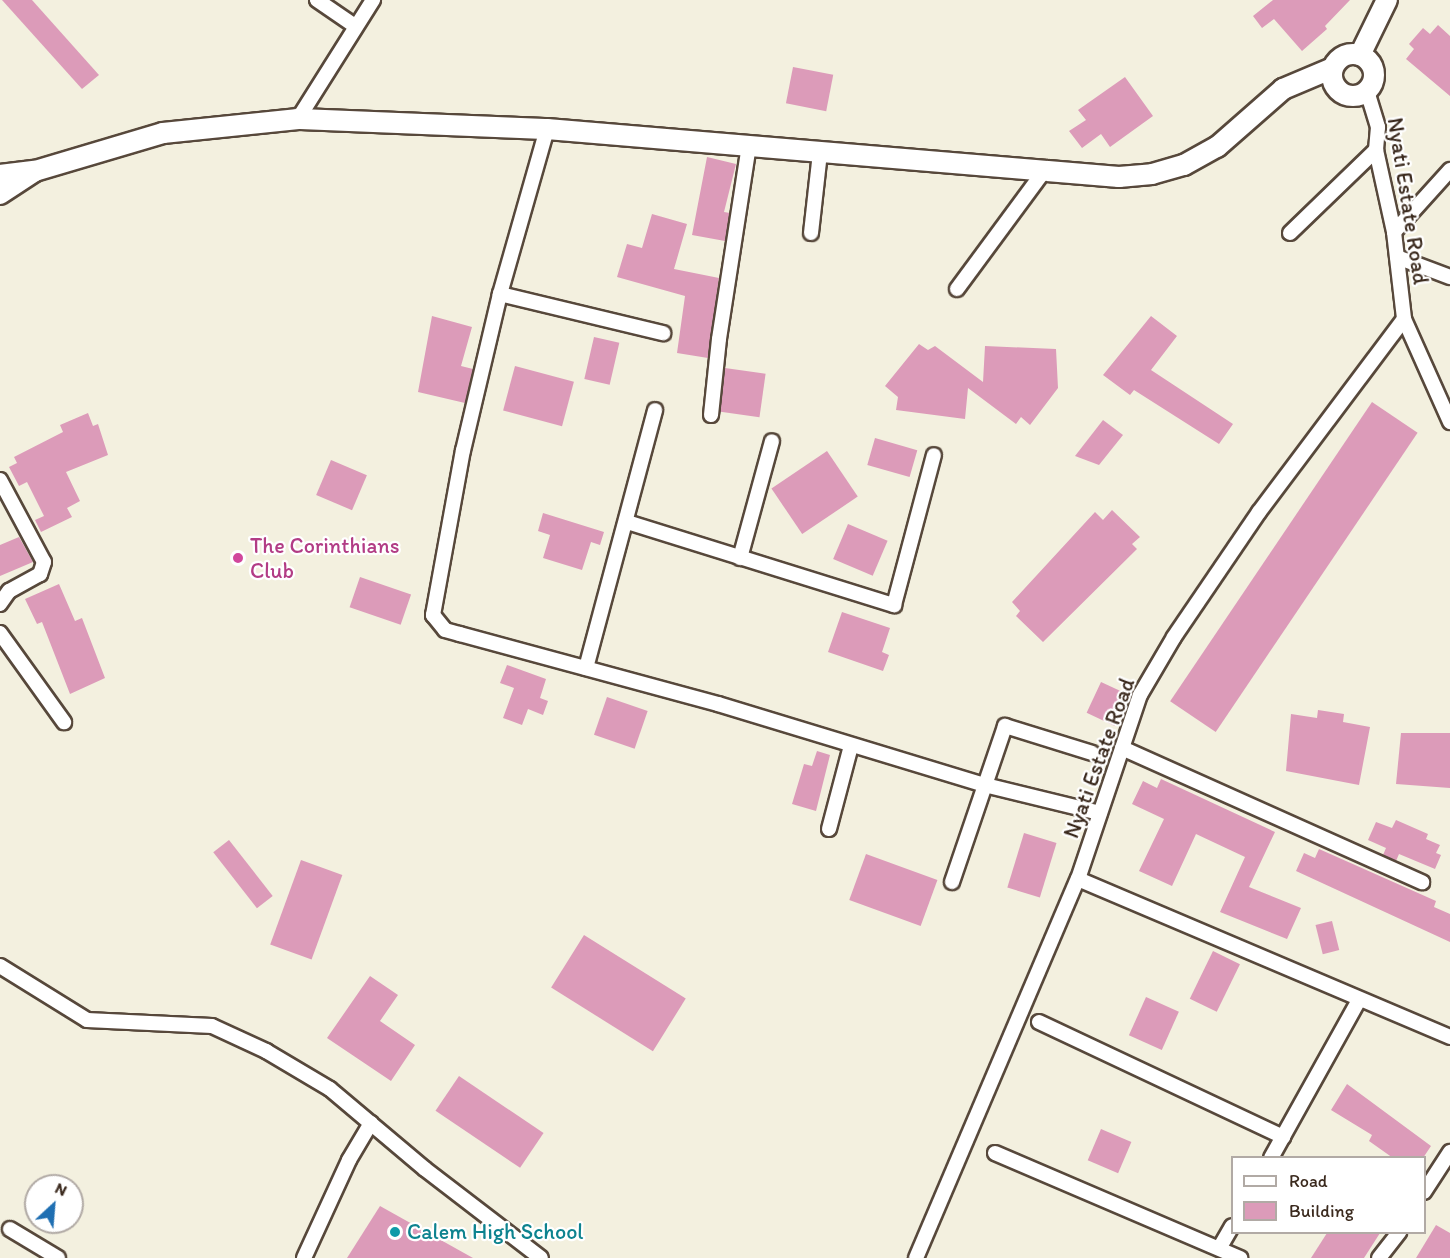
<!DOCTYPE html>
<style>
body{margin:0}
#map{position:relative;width:1450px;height:1258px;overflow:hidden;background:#f3f0df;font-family:Itim,sans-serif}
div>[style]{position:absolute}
.building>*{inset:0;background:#dc9bb9;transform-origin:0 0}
.roads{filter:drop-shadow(2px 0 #57483b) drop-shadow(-2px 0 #57483b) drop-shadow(0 2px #57483b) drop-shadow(0 -2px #57483b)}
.minor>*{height:14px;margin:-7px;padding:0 7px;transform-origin:7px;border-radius:7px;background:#fff}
.secondary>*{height:20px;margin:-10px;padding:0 10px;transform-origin:10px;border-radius:10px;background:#fff}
.secondary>.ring{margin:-10px;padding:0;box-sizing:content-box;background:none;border:20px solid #fff;border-radius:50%}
.dots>*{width:16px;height:16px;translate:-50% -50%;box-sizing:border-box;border:3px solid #fff;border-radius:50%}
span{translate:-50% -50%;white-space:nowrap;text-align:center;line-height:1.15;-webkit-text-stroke:4.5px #fff;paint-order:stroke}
.street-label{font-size:22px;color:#3b2a1e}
.hotel-label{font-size:22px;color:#b23c85}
.left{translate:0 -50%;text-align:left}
.culture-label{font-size:22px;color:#0d838f}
.legend{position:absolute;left:1231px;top:1156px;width:195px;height:78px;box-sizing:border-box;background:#fff;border:2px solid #b1aaa5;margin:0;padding:8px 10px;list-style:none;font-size:18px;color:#3b2a1e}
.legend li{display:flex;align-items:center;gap:12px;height:30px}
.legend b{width:30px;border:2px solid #b1aaa5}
.north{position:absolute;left:24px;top:1174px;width:60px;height:60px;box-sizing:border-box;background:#fff;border:2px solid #b1aaa5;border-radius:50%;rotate:26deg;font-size:16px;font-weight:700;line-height:24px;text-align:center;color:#3b2a1e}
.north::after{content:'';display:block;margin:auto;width:21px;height:27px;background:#1f6fb2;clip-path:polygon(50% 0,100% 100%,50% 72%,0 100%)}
</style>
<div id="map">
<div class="building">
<div style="clip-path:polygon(2px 0,32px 0,99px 75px,82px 89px)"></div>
<div style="clip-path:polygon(1273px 0,1350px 0,1325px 26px,1327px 29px,1302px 51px,1274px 19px,1262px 28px,1253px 16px)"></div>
<div style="clip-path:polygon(1438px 25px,1450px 36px,1450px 96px,1406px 59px,1414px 49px,1409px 44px,1423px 28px,1430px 34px)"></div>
<div style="left:793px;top:67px;width:41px;height:37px;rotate:11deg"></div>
<div style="clip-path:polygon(1125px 77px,1153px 116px,1110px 147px,1101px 134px,1082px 148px,1069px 131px,1086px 120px,1078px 110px)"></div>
<div style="clip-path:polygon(707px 157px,736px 164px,724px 212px,730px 213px,725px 241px,692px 235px)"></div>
<div style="clip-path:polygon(652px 214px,687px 224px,674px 269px,719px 278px,708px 358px,677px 353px,685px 296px,617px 277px,627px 244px,642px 248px)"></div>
<div style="clip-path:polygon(432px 316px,472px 327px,461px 366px,473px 369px,465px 403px,418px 392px)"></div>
<div style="clip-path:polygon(1151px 316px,1177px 336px,1151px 370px,1233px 424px,1219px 444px,1134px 390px,1130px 395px,1103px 375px)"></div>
<div style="left:594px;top:337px;width:26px;height:43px;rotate:13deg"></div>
<div style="clip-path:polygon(919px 344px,928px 350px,935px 346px,983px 382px,985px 346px,1056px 349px,1058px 388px,1030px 425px,1021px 417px,1016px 424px,968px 388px,965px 419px,896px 410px,898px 397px,885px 386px)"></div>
<div style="left:515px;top:366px;width:61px;height:46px;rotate:15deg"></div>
<div style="left:725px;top:368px;width:41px;height:44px;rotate:8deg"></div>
<div style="left:1372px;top:402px;width:55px;height:361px;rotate:34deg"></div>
<div style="clip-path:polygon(88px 413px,93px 426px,98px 424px,108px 455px,66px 472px,80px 501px,67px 508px,72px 517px,41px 532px,35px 520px,44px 516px,27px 482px,19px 486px,9px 467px,17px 463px,14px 457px,63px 432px,60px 425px)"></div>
<div style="clip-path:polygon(1103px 420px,1123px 435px,1099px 465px,1075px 456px)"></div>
<div style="left:875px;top:438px;width:44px;height:28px;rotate:16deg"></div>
<div style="left:827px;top:451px;width:55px;height:67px;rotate:56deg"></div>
<div style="left:331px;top:460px;width:39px;height:38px;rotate:23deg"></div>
<div style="clip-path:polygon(1112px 510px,1140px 537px,1132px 544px,1137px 549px,1043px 642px,1016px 616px,1020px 611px,1012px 602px,1095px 512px,1103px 520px)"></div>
<div style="clip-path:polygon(543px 513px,604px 532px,600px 545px,591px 542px,582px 570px,543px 558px,550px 535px,538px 531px)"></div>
<div style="left:848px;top:524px;width:43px;height:38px;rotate:23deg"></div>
<div style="clip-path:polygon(19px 537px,33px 562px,0 576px,0 545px)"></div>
<div style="left:360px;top:577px;width:54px;height:32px;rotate:19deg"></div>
<div style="clip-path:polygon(59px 584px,75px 621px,82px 618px,105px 678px,70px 694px,42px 622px,37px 624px,25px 599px)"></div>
<div style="clip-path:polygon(842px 612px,890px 628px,882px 652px,889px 655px,883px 671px,828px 652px)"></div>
<div style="clip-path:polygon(507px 665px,546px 679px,540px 698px,548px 701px,543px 715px,528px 709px,522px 725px,503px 718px,514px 688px,500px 683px)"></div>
<div style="left:1101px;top:682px;width:31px;height:34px;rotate:25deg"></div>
<div style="left:607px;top:697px;width:43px;height:40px;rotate:19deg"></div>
<div style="clip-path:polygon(1318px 710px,1344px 714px,1343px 722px,1370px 727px,1359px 785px,1286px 771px,1291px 714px,1317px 718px)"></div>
<div style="clip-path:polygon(1401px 733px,1450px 733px,1450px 788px,1396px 784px)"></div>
<div style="clip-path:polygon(817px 751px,830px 755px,816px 811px,792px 804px,804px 764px,812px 766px)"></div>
<div style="clip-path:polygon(1161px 779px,1275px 832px,1249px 887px,1301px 908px,1287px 939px,1220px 912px,1245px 857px,1196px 834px,1172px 886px,1139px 871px,1164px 819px,1132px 804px,1143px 781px,1157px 788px)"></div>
<div style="clip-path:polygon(1396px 820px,1428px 834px,1426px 839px,1440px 845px,1436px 853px,1441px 855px,1435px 869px,1399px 854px,1396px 861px,1383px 855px,1386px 848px,1368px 840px,1376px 822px,1392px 828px)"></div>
<div style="left:1024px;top:833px;width:34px;height:57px;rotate:17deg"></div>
<div style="left:229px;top:840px;width:71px;height:20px;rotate:52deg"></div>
<div style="clip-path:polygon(1319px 849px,1436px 901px,1434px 907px,1450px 914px,1450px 942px,1296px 871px,1304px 853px,1315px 858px)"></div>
<div style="left:866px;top:854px;width:76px;height:49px;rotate:20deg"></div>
<div style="left:301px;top:860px;width:44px;height:90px;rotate:20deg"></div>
<div style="left:1332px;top:921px;width:30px;height:17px;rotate:76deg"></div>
<div style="left:584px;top:935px;width:120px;height:62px;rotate:32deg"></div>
<div style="left:1213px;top:951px;width:30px;height:53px;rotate:26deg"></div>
<div style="clip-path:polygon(370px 976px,398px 995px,380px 1021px,415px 1045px,391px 1081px,327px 1038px)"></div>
<div style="left:1146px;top:997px;width:36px;height:42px;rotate:24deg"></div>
<div style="left:459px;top:1076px;width:102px;height:42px;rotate:34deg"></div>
<div style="clip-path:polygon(1347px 1084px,1431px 1146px,1423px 1158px,1393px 1158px,1369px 1141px,1372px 1135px,1331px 1110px)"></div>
<div style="left:1101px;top:1129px;width:33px;height:34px;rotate:23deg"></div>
<div style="clip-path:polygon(380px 1206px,473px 1258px,347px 1258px)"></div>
<div style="clip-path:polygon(1436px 1225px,1450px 1233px,1450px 1258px,1416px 1258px)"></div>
<div style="clip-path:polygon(1327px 1233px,1380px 1233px,1364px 1258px,1311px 1258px)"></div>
</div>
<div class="roads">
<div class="minor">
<div style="left:317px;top:0;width:46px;rotate:34.4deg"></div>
<div style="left:1367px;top:91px;width:38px;rotate:73deg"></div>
<div style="left:1378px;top:127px;width:23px;rotate:95deg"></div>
<div style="left:1376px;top:150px;width:84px;rotate:77.6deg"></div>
<div style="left:1394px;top:232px;width:88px;rotate:83.4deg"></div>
<div style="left:1404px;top:319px;width:113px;rotate:65.9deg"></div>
<div style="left:298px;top:119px;width:141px;rotate:-57.8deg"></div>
<div style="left:547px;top:129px;width:172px;rotate:105.9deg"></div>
<div style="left:500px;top:294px;width:160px;rotate:103.3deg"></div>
<div style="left:463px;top:450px;width:168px;rotate:100.3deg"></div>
<div style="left:433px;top:615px;width:19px;rotate:51deg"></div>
<div style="left:445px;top:630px;width:16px;rotate:15deg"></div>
<div style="left:460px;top:634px;width:267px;rotate:15.2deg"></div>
<div style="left:718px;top:704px;width:279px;rotate:16.9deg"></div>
<div style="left:985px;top:785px;width:118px;rotate:13.7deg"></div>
<div style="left:1394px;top:232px;width:84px;rotate:-47.9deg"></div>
<div style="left:811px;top:233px;width:81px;rotate:-83.6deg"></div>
<div style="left:1290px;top:233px;width:120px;rotate:-44deg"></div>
<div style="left:1397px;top:257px;width:57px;rotate:20.7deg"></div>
<div style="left:957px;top:289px;width:147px;rotate:-53.6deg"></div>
<div style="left:500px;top:294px;width:168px;rotate:13.5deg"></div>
<div style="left:711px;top:415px;width:76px;rotate:-84deg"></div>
<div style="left:719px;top:339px;width:195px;rotate:-81.2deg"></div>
<div style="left:0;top:480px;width:93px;rotate:61.8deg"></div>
<div style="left:44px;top:562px;width:13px;rotate:108deg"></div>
<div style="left:40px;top:574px;width:35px;rotate:151deg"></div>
<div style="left:9px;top:591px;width:16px;rotate:125deg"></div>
<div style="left:627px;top:522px;width:280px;rotate:17.3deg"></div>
<div style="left:894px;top:605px;width:155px;rotate:-75.1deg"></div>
<div style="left:740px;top:558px;width:121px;rotate:-74.7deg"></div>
<div style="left:0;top:633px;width:110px;rotate:54.3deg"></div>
<div style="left:586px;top:668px;width:267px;rotate:-75deg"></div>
<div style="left:1122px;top:748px;width:329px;rotate:24.1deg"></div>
<div style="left:829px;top:829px;width:86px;rotate:-75.2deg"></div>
<div style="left:1078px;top:879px;width:404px;rotate:23deg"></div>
<div style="left:952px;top:882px;width:165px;rotate:-71.2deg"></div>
<div style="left:1005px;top:726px;width:91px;rotate:17.2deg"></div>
<div style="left:0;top:966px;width:102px;rotate:31.8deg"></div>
<div style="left:87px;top:1020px;width:125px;rotate:2.7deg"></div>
<div style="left:212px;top:1026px;width:60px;rotate:24.8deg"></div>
<div style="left:266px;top:1051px;width:74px;rotate:30.7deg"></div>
<div style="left:330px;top:1089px;width:124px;rotate:40.1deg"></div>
<div style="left:425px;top:1169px;width:146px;rotate:37.5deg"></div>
<div style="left:1039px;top:1022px;width:270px;rotate:25.2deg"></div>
<div style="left:995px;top:1153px;width:267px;rotate:23.2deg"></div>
<div style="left:1271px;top:1158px;width:181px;rotate:-60.9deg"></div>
<div style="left:1424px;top:1192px;width:48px;rotate:-57deg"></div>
<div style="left:10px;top:1229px;width:56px;rotate:31.1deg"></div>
<div style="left:1220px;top:1247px;width:24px;rotate:-60deg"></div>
<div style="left:304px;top:1258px;width:108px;rotate:-65.3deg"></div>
<div style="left:349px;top:1160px;width:43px;rotate:-59.3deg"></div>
<div style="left:916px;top:1258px;width:412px;rotate:-66.9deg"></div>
<div style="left:1078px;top:879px;width:194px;rotate:-71.4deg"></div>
<div style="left:1140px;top:695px;width:67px;rotate:-59.6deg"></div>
<div style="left:1174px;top:637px;width:151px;rotate:-55.8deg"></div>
<div style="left:1259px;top:512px;width:241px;rotate:-53.1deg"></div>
<div style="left:1379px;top:1258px;width:33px;rotate:-52deg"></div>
</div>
<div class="secondary">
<div class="ring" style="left:1332px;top:54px;width:22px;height:22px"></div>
<div style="left:1360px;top:55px;width:61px;rotate:-63.9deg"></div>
<div style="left:0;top:175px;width:35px;rotate:-7deg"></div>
<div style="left:35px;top:171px;width:134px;rotate:-16.5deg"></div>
<div style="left:163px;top:133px;width:136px;rotate:-5.9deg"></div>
<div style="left:298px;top:119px;width:249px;rotate:2.3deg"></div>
<div style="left:547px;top:129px;width:574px;rotate:4.8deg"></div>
<div style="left:1119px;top:177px;width:33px;rotate:-5deg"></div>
<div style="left:1152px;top:174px;width:33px;rotate:-16deg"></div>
<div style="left:1184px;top:165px;width:38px;rotate:-29deg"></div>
<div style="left:1217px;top:147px;width:88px;rotate:-41.3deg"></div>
<div style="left:1283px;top:89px;width:54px;rotate:-22.8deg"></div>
<div style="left:0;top:194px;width:42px;rotate:-33.3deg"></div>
</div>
</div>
<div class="dots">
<div style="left:238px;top:558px;background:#d1479c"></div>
<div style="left:395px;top:1232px;background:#0f9aa8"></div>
</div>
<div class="street-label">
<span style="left:1408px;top:201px;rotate:81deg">Nyati Estate Road</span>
<span style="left:1099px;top:758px;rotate:-70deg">Nyati Estate Road</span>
</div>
<div class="hotel-label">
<span class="left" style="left:250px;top:558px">The Corinthians<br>Club</span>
</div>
<div class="culture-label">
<span class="left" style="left:407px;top:1232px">Calem High School</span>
</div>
<ul class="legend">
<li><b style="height:8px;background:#fff"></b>Road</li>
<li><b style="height:16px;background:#dc9bb9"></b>Building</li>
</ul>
<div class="north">N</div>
</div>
